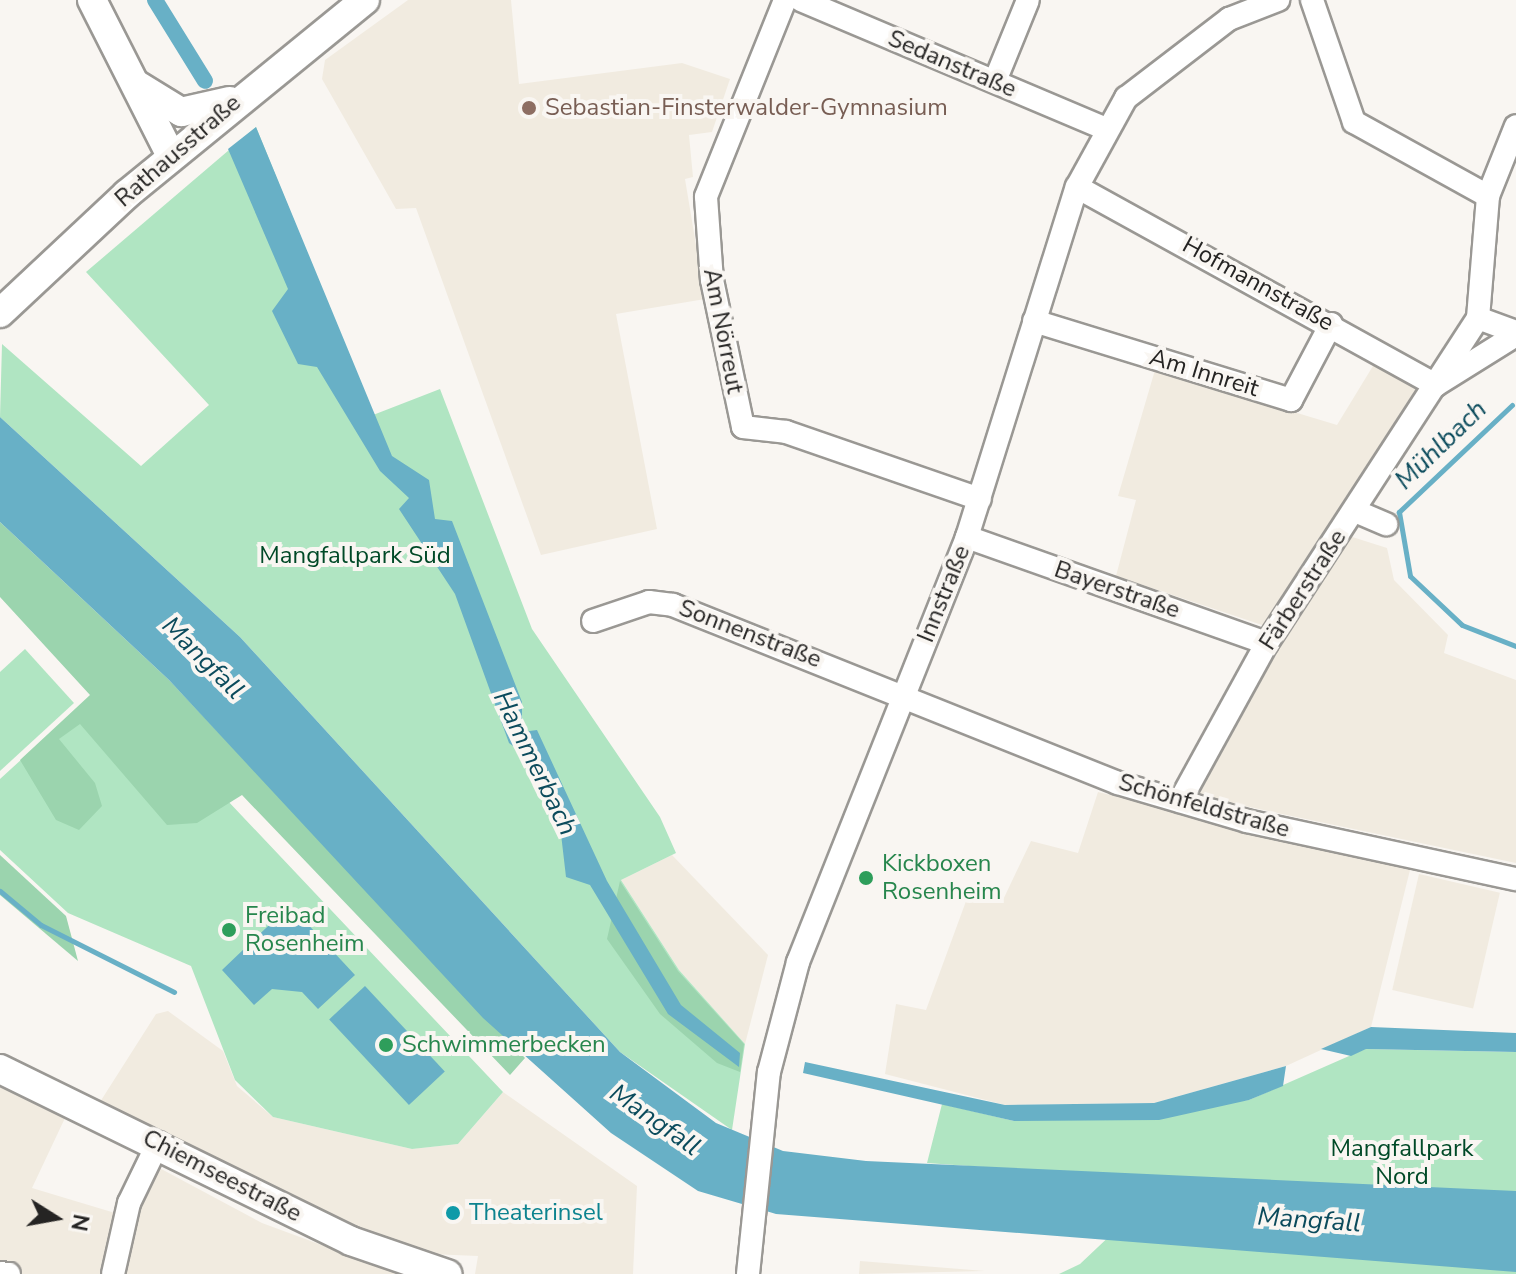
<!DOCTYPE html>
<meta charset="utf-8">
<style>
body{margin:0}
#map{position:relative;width:1516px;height:1274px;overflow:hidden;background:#f9f6f2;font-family:"Nunito Sans",sans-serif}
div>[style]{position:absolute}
.built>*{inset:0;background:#f1ebe0;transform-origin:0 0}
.green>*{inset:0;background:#b0e5c2}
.forest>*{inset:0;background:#9bd4ae}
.water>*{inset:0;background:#68b0c6;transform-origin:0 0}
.stream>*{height:5px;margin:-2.5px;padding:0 2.5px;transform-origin:2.5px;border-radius:2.5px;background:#68b0c6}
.canal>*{height:16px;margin:-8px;padding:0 8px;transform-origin:8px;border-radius:8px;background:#68b0c6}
.roads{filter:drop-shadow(2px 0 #9a9894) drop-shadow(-2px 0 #9a9894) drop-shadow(0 2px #9a9894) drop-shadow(0 -2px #9a9894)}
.minor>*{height:22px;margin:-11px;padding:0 11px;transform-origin:11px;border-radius:11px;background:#fff}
.major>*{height:28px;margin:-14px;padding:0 14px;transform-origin:14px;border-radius:14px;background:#fff}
.dots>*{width:22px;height:22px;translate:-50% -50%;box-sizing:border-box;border:4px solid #f9f6f2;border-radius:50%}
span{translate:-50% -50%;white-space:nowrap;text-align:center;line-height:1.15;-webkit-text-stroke:8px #f9f6f2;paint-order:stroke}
.street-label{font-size:24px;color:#252423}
.education-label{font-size:24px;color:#785e54}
.left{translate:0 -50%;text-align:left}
.park-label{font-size:24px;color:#004927}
.leisure-label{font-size:24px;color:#27864d}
.culture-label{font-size:24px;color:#0d838f}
.water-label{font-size:26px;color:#0b4b5c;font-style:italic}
.north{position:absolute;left:16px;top:1178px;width:80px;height:80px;-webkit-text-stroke:6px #f9f6f2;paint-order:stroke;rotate:101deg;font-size:22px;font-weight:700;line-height:32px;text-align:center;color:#252423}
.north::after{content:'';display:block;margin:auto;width:28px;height:36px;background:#252423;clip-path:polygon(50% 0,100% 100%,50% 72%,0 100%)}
</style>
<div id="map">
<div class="built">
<div style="clip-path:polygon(408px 0,511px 0,519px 84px,682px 63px,730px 79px,712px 132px,689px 135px,693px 177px,685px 179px,705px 299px,616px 314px,657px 529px,541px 555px,416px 208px,396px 209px,322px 79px,325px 60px)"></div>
<div style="clip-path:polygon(1376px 361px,1422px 388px,1265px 626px,1116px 576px,1136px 500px,1118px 496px,1155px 370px,1337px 425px)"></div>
<div style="clip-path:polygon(1346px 535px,1387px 548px,1394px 580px,1448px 635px,1444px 653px,1516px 680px,1516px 863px,1187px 794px)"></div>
<div style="clip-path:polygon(1098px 792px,1411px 866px,1371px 1027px,1286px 1066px,1154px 1103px,1005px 1105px,885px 1074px,896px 1004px,926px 1010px,969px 893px,1002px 902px,1031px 841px,1078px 853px)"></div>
<div style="clip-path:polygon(672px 855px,768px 955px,745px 1044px,679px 970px,621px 880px)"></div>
<div style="left:1419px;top:874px;width:83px;height:119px;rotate:13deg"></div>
<div style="clip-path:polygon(168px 1011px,223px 1051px,237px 1086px,273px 1117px,412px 1149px,458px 1144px,503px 1092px,637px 1186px,633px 1274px,475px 1274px,478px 1256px,406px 1253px,100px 1102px,156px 1014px)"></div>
<div style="clip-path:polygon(0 1084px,65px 1118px,32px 1188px,125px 1216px,150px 1163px,262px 1223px,400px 1274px,0 1274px)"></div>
<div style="clip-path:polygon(860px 1261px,985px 1271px,859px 1274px)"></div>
</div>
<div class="green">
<div style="clip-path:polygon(256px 127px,373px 415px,440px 389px,532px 629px,660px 817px,676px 853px,621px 880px,679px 970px,745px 1044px,732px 1130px,620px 1052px,240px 637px,0 417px,2px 344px,141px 466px,209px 405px,86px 272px)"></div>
<div style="clip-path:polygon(25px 649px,74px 703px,0 771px,0 672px)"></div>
<div style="clip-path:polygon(91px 696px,226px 799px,503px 1092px,458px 1144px,412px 1149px,273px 1117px,235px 1080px,191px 966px,68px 913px,0 850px,0 779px)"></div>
<div style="clip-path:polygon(1365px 1049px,1516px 1052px,1516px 1274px,1059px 1274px,1080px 1264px,1169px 1180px,927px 1163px,942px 1104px,1014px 1121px,1249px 1100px)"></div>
</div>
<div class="forest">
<div style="clip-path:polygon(0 522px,169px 680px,525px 1058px,510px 1075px,242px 795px,197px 823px,167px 825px,80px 724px,59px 739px,95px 783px,102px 806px,79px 830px,56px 820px,20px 760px,90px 695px,0 597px)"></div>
<div style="clip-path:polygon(0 855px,66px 916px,78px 961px,0 895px)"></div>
<div style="clip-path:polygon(620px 881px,678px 971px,744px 1044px,740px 1072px,717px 1063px,660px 1014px,607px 939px)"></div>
</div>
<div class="water">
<div style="clip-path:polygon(256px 127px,392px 456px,429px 480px,435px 519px,452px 521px,522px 702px,522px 732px,537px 730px,607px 881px,681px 1005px,740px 1053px,739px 1067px,668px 1014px,590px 885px,566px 877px,561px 834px,531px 760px,509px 743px,455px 594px,399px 509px,409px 498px,380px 471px,317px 367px,298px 364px,272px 311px,288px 289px,228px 149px)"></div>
<div style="clip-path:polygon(0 417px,240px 637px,620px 1052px,716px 1123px,783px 1151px,866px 1161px,1516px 1191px,1516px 1272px,776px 1214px,698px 1191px,611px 1133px,483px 1018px,169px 680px,0 522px)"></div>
<div style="clip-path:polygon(290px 905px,355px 975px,318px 1009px,302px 992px,272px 989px,254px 1005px,222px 970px)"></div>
<div style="left:365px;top:986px;width:117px;height:49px;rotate:47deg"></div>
<div style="clip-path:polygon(1371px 1027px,1516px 1033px,1516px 1052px,1366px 1049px,1351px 1056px,1321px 1049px)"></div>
<div style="clip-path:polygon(805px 1062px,1005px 1105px,1154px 1103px,1286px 1066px,1283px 1086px,1249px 1100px,1159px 1120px,1014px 1121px,803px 1073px)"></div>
</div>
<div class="stream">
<div style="left:1512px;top:405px;width:156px;rotate:136.6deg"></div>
<div style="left:1399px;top:512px;width:65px;rotate:80.2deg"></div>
<div style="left:1410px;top:576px;width:71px;rotate:43.3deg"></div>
<div style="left:1462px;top:625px;width:58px;rotate:21.3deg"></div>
<div style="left:0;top:891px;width:53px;rotate:39.7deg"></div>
<div style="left:41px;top:925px;width:149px;rotate:26.7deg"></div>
</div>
<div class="canal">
<div style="left:155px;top:0;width:95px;rotate:58.3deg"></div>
</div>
<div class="roads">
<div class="minor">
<div style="left:785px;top:0;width:212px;rotate:111.9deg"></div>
<div style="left:706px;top:197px;width:83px;rotate:85.9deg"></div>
<div style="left:712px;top:280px;width:150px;rotate:78.1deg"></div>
<div style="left:743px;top:427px;width:43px;rotate:6.6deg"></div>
<div style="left:786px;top:432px;width:205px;rotate:19.1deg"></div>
<div style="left:801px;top:0;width:329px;rotate:22.9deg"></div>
<div style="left:1312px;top:0;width:129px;rotate:71deg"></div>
<div style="left:1354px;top:122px;width:153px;rotate:28.9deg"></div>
<div style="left:995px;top:81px;width:87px;rotate:-67.8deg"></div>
<div style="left:1077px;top:187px;width:410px;rotate:28.9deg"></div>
<div style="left:1436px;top:385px;width:94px;rotate:-32deg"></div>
<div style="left:1478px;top:318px;width:40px;rotate:20.2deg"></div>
<div style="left:1034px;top:321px;width:269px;rotate:17.1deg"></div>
<div style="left:1291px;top:400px;width:86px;rotate:-62.2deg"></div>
<div style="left:1355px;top:511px;width:34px;rotate:23deg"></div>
<div style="left:967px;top:537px;width:318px;rotate:19.5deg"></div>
<div style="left:593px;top:621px;width:59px;rotate:-18.7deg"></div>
<div style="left:649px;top:602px;width:24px;rotate:7deg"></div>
<div style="left:673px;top:605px;width:479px;rotate:21.8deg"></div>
<div style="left:1118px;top:783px;width:134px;rotate:16.4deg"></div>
<div style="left:1247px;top:821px;width:275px;rotate:12.2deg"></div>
<div style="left:1180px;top:801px;width:180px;rotate:-61.2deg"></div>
<div style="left:1267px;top:643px;width:387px;rotate:-57deg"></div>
<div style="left:1478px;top:318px;width:122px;rotate:-85.3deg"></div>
<div style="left:1488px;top:196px;width:75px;rotate:-68.2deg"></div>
<div style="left:0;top:1273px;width:9px;rotate:6deg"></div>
<div style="left:113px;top:1274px;width:73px;rotate:-77.3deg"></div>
<div style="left:129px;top:1203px;width:67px;rotate:-64.2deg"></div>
<div style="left:748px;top:1274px;width:203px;rotate:-84.1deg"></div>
<div style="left:769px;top:1072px;width:114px;rotate:-75.2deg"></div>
<div style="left:798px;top:962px;width:457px;rotate:-68.3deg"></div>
<div style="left:967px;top:537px;width:367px;rotate:-72.6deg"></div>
<div style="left:1077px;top:187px;width:102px;rotate:-61.2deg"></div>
<div style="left:1126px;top:98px;width:130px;rotate:-37.5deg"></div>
<div style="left:1229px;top:19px;width:53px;rotate:-21.2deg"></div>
</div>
<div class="major">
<div style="left:92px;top:0;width:175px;rotate:63.1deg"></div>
<div style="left:137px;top:85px;width:52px;rotate:31.5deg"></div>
<div style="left:181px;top:112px;width:50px;rotate:-12.7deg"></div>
<div style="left:0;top:313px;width:174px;rotate:-43.1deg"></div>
<div style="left:127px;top:194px;width:307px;rotate:-39.2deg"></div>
<div style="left:0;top:1069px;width:391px;rotate:26.1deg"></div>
<div style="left:351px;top:1241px;width:102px;rotate:19deg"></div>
</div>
</div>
<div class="dots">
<div style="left:529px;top:108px;background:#8d6e63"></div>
<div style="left:866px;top:878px;background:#2e9e5b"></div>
<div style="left:229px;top:930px;background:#2e9e5b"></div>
<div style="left:386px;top:1045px;background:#2e9e5b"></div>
<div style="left:453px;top:1213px;background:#0f9aa8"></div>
</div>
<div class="street-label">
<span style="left:952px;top:64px;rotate:23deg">Sedanstraße</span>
<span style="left:178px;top:151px;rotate:-41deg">Rathausstraße</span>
<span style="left:1258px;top:284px;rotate:29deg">Hofmannstraße</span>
<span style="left:723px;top:331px;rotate:79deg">Am Nörreut</span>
<span style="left:1204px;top:373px;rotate:17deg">Am Innreit</span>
<span style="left:1117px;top:590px;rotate:19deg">Bayerstraße</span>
<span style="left:1303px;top:590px;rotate:-57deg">Färberstraße</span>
<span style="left:944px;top:594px;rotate:-68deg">Innstraße</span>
<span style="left:750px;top:634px;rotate:21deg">Sonnenstraße</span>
<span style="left:1204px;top:806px;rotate:16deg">Schönfeldstraße</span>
<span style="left:222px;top:1176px;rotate:27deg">Chiemseestraße</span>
</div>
<div class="education-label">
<span class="left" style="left:545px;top:108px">Sebastian-Finsterwalder-Gymnasium</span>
</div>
<div class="park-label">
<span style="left:355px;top:556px">Mangfallpark Süd</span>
<span style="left:1402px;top:1163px">Mangfallpark<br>Nord</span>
</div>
<div class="leisure-label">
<span class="left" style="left:882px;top:878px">Kickboxen<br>Rosenheim</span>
<span class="left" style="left:245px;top:930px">Freibad<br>Rosenheim</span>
<span class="left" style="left:402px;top:1045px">Schwimmerbecken</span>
</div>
<div class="culture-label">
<span class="left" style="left:469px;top:1213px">Theaterinsel</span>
</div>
<div class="water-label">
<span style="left:1441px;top:445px;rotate:-44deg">Mühlbach</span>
<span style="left:203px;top:658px;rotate:45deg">Mangfall</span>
<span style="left:535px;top:763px;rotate:64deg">Hammerbach</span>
<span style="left:655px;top:1120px;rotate:35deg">Mangfall</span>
<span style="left:1309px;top:1220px;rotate:4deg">Mangfall</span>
</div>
<div class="north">N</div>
</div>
